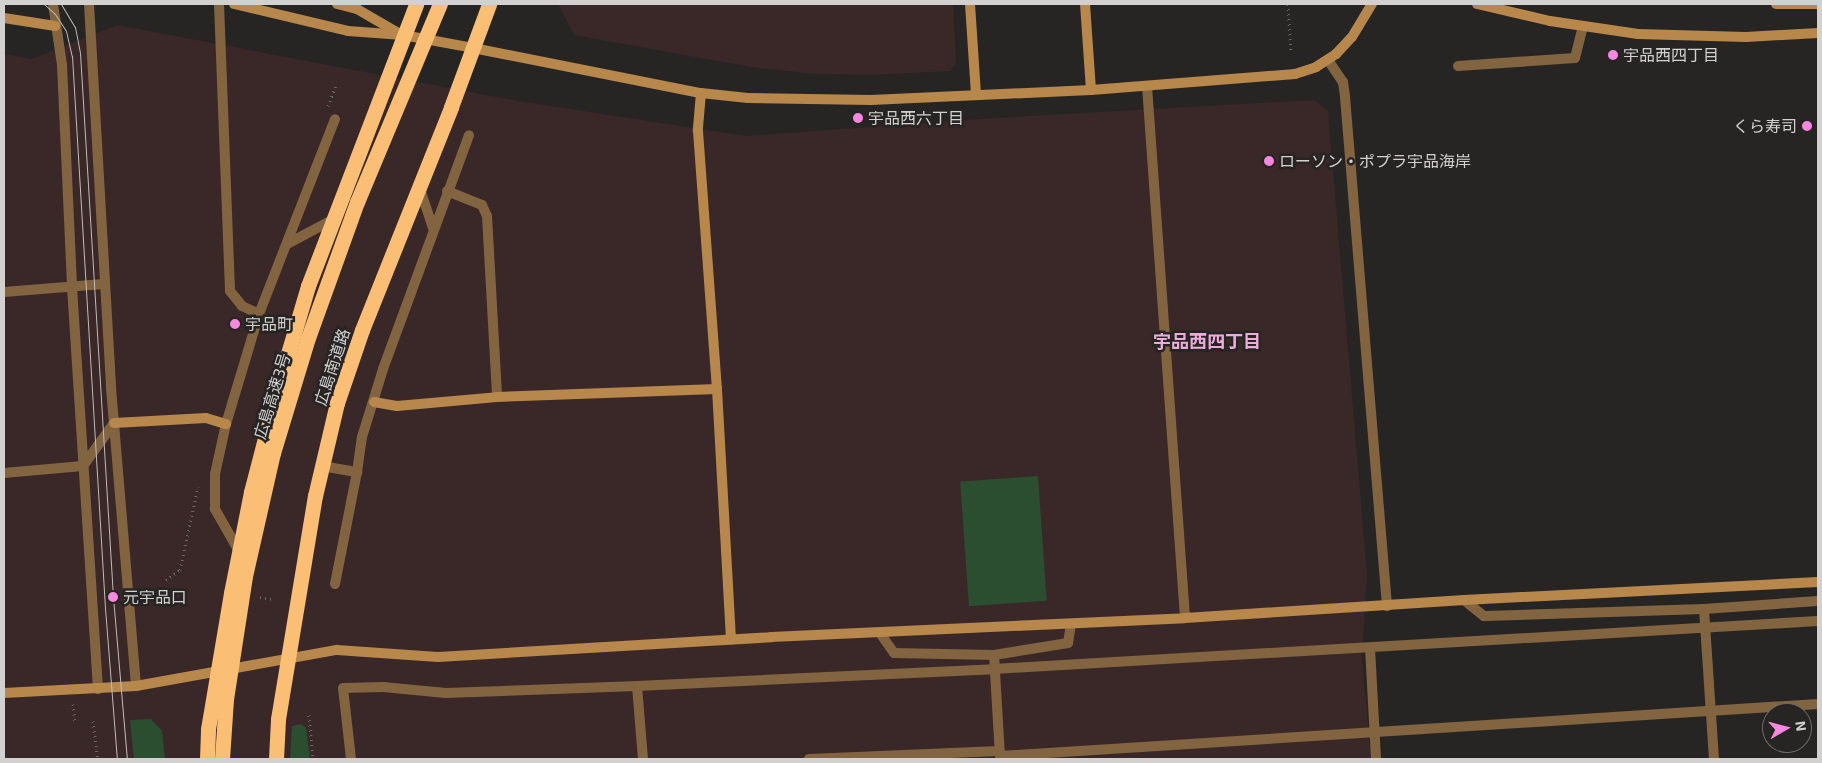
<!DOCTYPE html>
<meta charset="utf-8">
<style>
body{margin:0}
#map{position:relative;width:1822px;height:763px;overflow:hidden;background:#272523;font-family:"Exo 2","Noto Sans JP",sans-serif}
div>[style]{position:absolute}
.commercial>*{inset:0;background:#3a2727}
.green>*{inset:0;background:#2b4d30;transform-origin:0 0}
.path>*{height:3px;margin-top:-1.5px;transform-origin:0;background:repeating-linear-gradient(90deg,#696765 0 1px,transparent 0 5px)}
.lane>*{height:10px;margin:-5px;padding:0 5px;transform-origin:5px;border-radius:5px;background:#826440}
.street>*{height:10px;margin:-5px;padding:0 5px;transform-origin:5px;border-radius:5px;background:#826440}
.secondary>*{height:10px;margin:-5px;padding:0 5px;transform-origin:5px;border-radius:5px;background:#b7874b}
.highway>*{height:15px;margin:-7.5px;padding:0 7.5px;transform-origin:7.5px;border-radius:7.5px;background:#fabe75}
.tram>*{height:1px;margin:-0.5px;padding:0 0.5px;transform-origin:0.5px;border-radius:0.5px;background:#bfbdbb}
.highway-bridge>*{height:15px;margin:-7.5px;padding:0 7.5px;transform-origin:7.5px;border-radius:7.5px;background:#fabe75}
.dots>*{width:14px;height:14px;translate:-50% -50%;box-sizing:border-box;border:2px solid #272523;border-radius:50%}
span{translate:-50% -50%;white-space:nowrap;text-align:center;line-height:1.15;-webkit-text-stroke:5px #272523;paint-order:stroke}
.poi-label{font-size:16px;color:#d3d1d0}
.left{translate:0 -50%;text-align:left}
.right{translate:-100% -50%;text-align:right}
.street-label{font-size:16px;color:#d3d1d0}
.neighbourhood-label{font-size:18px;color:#edabdb;font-weight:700}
.frame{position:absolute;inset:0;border:5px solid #d3d1d0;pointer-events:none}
.north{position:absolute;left:1762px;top:703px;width:50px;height:50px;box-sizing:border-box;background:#272523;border:1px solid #6c6a68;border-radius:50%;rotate:82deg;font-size:14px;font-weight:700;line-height:20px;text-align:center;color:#d3d1d0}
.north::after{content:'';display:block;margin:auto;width:18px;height:22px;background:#fd86e1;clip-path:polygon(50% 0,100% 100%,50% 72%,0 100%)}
</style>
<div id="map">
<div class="commercial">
<div style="clip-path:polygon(560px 4px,953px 4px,956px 63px,950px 71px,871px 75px,816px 74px,751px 67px,574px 35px,559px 6px)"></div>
<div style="clip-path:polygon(117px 25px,518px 101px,745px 136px,994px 118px,1314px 100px,1328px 111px,1367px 575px,1362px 657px,1371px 759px,4px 759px,4px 54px,32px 59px)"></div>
</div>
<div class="green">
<div style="left:1038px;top:476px;width:125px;height:78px;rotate:86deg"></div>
<div style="clip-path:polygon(151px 719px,162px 731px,165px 759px,134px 759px,130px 720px)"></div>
<div style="clip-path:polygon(301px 724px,306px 728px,310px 759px,290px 759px,292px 726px)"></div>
</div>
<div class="path">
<div style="left:1288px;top:4px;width:49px;rotate:86.5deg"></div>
<div style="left:328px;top:106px;width:22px;rotate:-69deg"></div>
<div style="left:166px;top:580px;width:17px;rotate:-36deg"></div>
<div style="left:180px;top:570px;width:85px;rotate:-77.8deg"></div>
<div style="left:260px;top:597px;width:11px;rotate:10deg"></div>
<div style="left:73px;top:704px;width:19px;rotate:84deg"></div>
<div style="left:309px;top:715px;width:44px;rotate:84.8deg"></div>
<div style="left:93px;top:721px;width:38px;rotate:83deg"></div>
</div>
<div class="lane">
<div style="left:335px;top:584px;width:114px;rotate:-78.9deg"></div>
</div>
<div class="street">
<div style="left:53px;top:4px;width:62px;rotate:81.6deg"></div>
<div style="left:62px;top:65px;width:222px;rotate:87.4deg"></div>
<div style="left:72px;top:287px;width:403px;rotate:86.3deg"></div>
<div style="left:89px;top:4px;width:385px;rotate:86.7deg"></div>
<div style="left:111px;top:388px;width:299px;rotate:85.2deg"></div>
<div style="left:219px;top:4px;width:287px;rotate:87.8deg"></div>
<div style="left:230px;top:291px;width:19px;rotate:51deg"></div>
<div style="left:242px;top:306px;width:19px;rotate:25deg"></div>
<div style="left:1328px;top:60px;width:27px;rotate:56deg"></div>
<div style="left:1343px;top:82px;width:15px;rotate:82deg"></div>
<div style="left:1345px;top:97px;width:511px;rotate:85.28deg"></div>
<div style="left:1458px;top:66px;width:117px;rotate:-3.9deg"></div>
<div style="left:1575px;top:58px;width:32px;rotate:-76deg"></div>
<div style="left:1147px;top:86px;width:533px;rotate:85.91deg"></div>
<div style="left:419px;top:186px;width:44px;rotate:71.6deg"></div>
<div style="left:447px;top:191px;width:38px;rotate:22deg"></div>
<div style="left:482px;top:205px;width:12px;rotate:66deg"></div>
<div style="left:487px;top:216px;width:181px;rotate:86.8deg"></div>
<div style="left:287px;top:244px;width:53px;rotate:-28deg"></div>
<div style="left:4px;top:292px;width:100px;rotate:-4.6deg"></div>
<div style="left:322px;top:466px;width:36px;rotate:10deg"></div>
<div style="left:357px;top:472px;width:35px;rotate:-82deg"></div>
<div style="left:362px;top:437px;width:71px;rotate:-72.8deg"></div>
<div style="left:383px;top:369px;width:249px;rotate:-69.8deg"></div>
<div style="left:4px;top:473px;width:79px;rotate:-5.1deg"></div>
<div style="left:83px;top:466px;width:53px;rotate:-54.2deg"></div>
<div style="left:240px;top:553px;width:51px;rotate:-119.6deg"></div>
<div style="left:215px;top:509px;width:35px;rotate:-90deg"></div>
<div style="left:215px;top:474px;width:51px;rotate:-77.6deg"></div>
<div style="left:226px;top:424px;width:115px;rotate:-73.3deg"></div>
<div style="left:259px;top:314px;width:209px;rotate:-68.7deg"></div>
<div style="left:1464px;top:600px;width:26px;rotate:39deg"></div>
<div style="left:1484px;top:616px;width:220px;rotate:-1.8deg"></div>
<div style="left:1704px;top:609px;width:114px;rotate:-4deg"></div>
<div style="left:1704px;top:609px;width:150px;rotate:86.2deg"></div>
<div style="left:880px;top:633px;width:24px;rotate:55deg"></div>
<div style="left:894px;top:653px;width:100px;rotate:1.1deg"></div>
<div style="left:994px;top:655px;width:75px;rotate:-9.2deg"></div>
<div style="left:1068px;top:643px;width:19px;rotate:-81deg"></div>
<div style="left:1370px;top:648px;width:111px;rotate:86.9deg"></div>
<div style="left:994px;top:655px;width:101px;rotate:86.6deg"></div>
<div style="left:637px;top:686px;width:73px;rotate:85.3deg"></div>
<div style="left:1000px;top:756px;width:820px;rotate:-3.64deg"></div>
<div style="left:351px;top:759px;width:71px;rotate:-96.4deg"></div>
<div style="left:343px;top:688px;width:40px;rotate:-1.4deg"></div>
<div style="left:383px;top:687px;width:63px;rotate:5.4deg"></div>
<div style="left:446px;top:693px;width:191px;rotate:-2.1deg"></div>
<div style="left:637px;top:686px;width:357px;rotate:-2.7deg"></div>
<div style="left:994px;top:669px;width:825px;rotate:-3.33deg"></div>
<div style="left:809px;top:759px;width:190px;rotate:-2.4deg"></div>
</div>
<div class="secondary">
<div style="left:234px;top:4px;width:117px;rotate:13.3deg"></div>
<div style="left:348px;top:31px;width:55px;rotate:4.2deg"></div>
<div style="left:403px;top:35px;width:71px;rotate:10.5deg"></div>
<div style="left:473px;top:48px;width:232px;rotate:11.2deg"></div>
<div style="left:701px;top:93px;width:47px;rotate:6.1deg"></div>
<div style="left:748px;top:98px;width:123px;rotate:0.9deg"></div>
<div style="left:871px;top:100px;width:220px;rotate:-2.6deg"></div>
<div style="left:1091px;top:90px;width:205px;rotate:-4.5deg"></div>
<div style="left:1295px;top:74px;width:22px;rotate:-18deg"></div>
<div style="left:1316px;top:67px;width:24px;rotate:-33deg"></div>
<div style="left:1336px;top:54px;width:23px;rotate:-47deg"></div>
<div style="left:1352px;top:37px;width:39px;rotate:-59deg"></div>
<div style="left:337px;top:4px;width:21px;rotate:14deg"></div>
<div style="left:357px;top:9px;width:50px;rotate:30.2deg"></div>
<div style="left:970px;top:4px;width:91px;rotate:86.2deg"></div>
<div style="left:1085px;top:4px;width:86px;rotate:86deg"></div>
<div style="left:1477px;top:4px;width:75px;rotate:13.1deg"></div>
<div style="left:1550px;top:21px;width:89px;rotate:8.4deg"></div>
<div style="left:1638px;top:34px;width:108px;rotate:1.6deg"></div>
<div style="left:1746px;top:37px;width:72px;rotate:-3.2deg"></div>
<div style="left:1776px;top:4px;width:42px"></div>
<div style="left:4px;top:18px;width:52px;rotate:8.9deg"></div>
<div style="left:701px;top:93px;width:38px;rotate:95deg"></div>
<div style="left:698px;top:131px;width:259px;rotate:85.8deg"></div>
<div style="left:717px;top:389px;width:251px;rotate:86.8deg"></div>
<div style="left:374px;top:402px;width:23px;rotate:10deg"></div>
<div style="left:397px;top:406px;width:100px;rotate:-5.1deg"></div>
<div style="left:497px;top:397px;width:220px;rotate:-2.1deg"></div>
<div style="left:114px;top:423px;width:92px;rotate:-3.1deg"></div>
<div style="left:206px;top:418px;width:21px;rotate:17deg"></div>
<div style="left:4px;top:693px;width:132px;rotate:-3deg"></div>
<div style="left:136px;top:686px;width:204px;rotate:-10.2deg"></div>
<div style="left:337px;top:650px;width:101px;rotate:4deg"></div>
<div style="left:438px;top:657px;width:334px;rotate:-3.4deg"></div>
<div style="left:771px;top:637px;width:414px;rotate:-2.6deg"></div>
<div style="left:1185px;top:618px;width:280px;rotate:-3.7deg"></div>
<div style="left:1464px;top:600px;width:354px;rotate:-2.9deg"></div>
</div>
<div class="highway">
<div style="left:207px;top:759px;width:30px;rotate:-88deg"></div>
<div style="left:208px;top:729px;width:138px;rotate:-80.4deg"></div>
<div style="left:231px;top:593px;width:103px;rotate:-78.8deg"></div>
<div style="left:251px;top:492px;width:112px;rotate:-75.5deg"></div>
<div style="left:279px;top:384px;width:102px;rotate:-73.5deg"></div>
<div style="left:308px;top:286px;width:302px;rotate:-69deg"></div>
<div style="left:276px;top:759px;width:40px;rotate:-87.1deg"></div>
<div style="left:278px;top:719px;width:226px;rotate:-80.6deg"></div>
<div style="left:315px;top:496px;width:96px;rotate:-76.7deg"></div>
<div style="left:337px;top:403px;width:77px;rotate:-71.1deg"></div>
<div style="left:362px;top:330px;width:240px;rotate:-68.2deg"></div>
<div style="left:451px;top:107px;width:110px;rotate:-69.7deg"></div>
</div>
<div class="tram">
<div style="left:44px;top:4px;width:15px;rotate:42deg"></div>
<div style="left:55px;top:14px;width:20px;rotate:57deg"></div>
<div style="left:66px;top:31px;width:26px;rotate:77deg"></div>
<div style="left:72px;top:56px;width:553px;rotate:86.58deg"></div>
<div style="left:105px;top:608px;width:151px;rotate:85.5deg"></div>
<div style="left:61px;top:4px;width:27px;rotate:59deg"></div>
<div style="left:75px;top:27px;width:26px;rotate:79deg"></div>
<div style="left:80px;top:53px;width:545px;rotate:86.53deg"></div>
<div style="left:113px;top:597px;width:163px;rotate:85.1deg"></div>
</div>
<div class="highway-bridge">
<div style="left:222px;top:759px;width:60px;rotate:-86.2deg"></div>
<div style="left:226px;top:699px;width:124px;rotate:-81.2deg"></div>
<div style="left:245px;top:576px;width:126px;rotate:-77.2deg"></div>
<div style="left:273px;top:453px;width:120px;rotate:-73.1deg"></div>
<div style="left:308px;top:338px;width:145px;rotate:-70.2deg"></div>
<div style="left:357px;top:202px;width:215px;rotate:-67.3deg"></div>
</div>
<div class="dots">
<div style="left:1613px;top:55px;background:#fd86e1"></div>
<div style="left:858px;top:118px;background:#fd86e1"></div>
<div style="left:1807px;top:126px;background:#fd86e1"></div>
<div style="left:1269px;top:161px;background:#fd86e1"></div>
<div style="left:235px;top:324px;background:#fd86e1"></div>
<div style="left:113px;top:597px;background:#fd86e1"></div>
</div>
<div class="poi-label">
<span class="left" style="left:1623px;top:55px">宇品西四丁目</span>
<span class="left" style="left:868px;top:118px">宇品西六丁目</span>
<span class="right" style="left:1797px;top:126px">くら寿司</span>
<span class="left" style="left:1279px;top:161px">ローソン・ポプラ宇品海岸</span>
<span class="left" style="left:245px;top:324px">宇品町</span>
<span class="left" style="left:123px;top:597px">元宇品口</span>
</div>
<div class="street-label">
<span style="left:332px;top:367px;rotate:-72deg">広島南道路</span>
<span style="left:272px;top:396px;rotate:-73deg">広島高速3号</span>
</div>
<div class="neighbourhood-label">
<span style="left:1207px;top:341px">宇品西四丁目</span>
</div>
<div class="frame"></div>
<div class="north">N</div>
</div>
